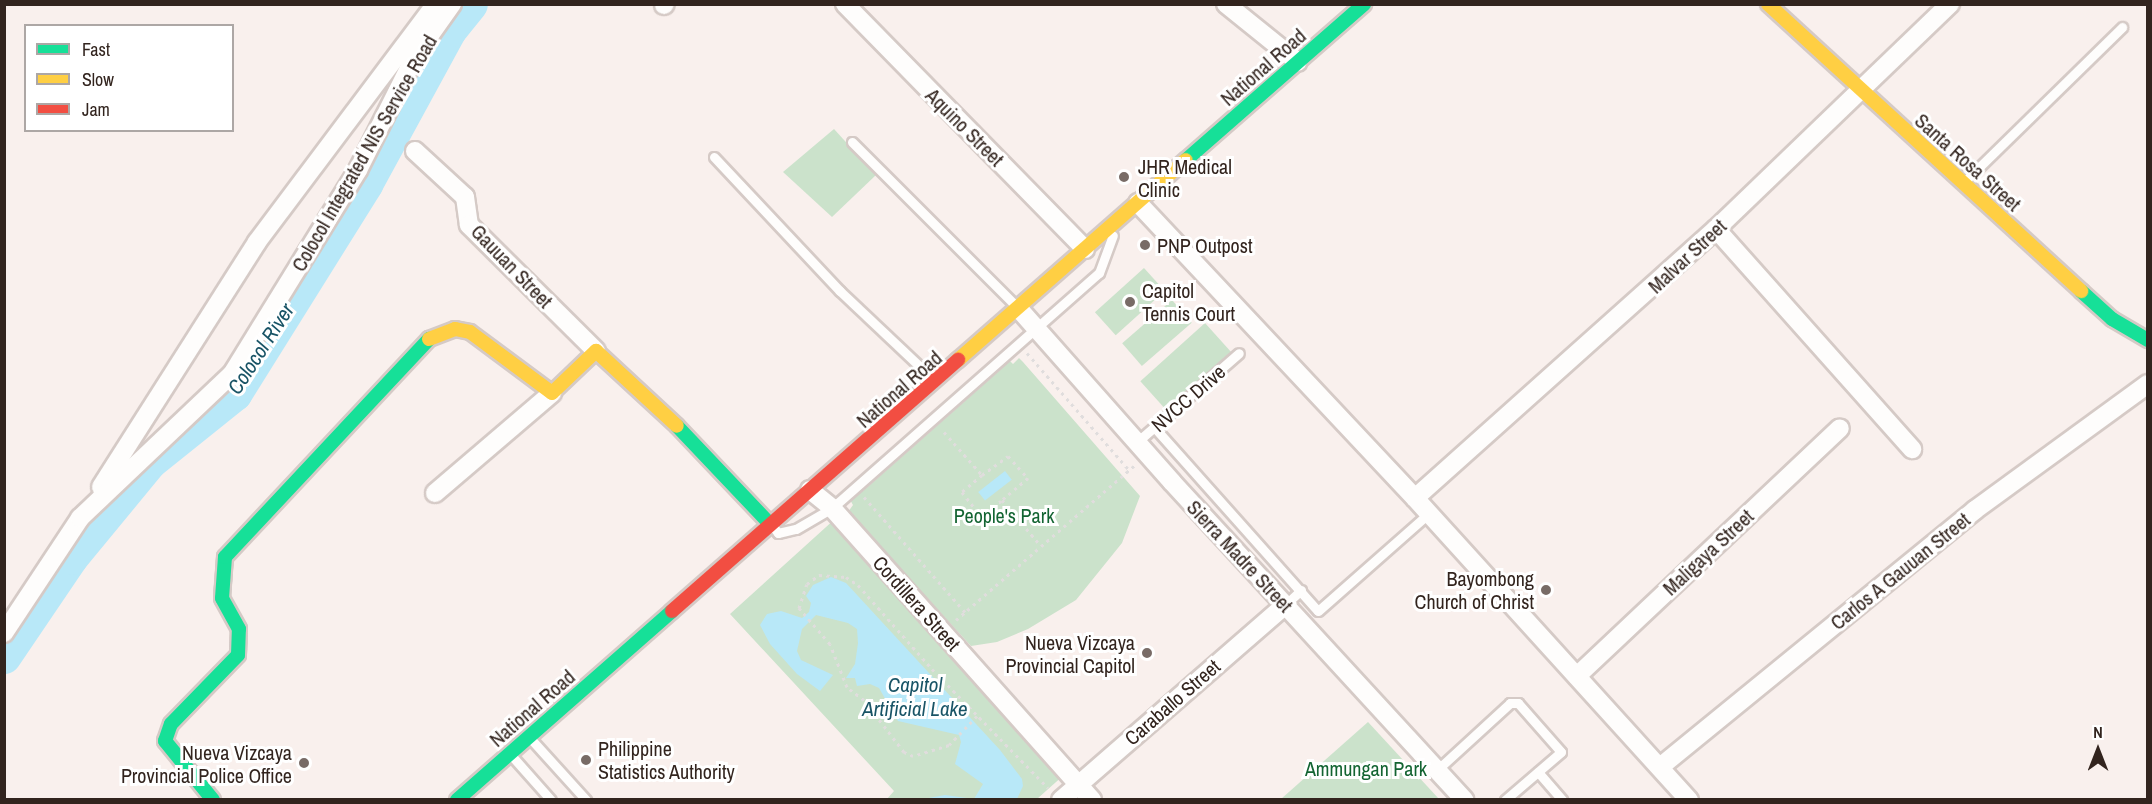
<!DOCTYPE html>
<style>
body{margin:0}
#map{position:relative;width:2152px;height:804px;overflow:hidden;background:#f9f0ed;font-family:"Archivo Narrow",sans-serif}
div>[style]{position:absolute}
.green>*{inset:0;background:#cbe2cb;transform-origin:0 0}
.water>*{inset:0;background:#b8e8f8;transform-origin:0 0}
.river>*{height:33px;margin:-16.5px;padding:0 16.5px;transform-origin:16.5px;border-radius:16.5px;background:#b8e8f8}
.path>*{height:3px;margin-top:-1.5px;transform-origin:0;background:repeating-linear-gradient(90deg,#e0dddd 0 3px,transparent 0 7.5px)}
.roads{filter:drop-shadow(2px 0 #d5cac6) drop-shadow(-2px 0 #d5cac6) drop-shadow(0 2px #d5cac6) drop-shadow(0 -2px #d5cac6)}
.lane>*{height:9px;margin:-4.5px;padding:0 4.5px;transform-origin:4.5px;border-radius:4.5px;background:#fefdfc}
.street>*{height:18px;margin:-9px;padding:0 9px;transform-origin:9px;border-radius:9px;background:#fefdfc}
.fast>*{height:14px;margin:-7px;padding:0 7px;transform-origin:7px;border-radius:7px;background:#16e098}
.slow>*{height:14px;margin:-7px;padding:0 7px;transform-origin:7px;border-radius:7px;background:#ffcf43}
.jam>*{height:14px;margin:-7px;padding:0 7px;transform-origin:7px;border-radius:7px;background:#f24e42}
.dots>*{width:16px;height:16px;translate:-50% -50%;box-sizing:border-box;border:3px solid #fff;border-radius:50%}
span{translate:-50% -50%;white-space:nowrap;text-align:center;line-height:1.15;-webkit-text-stroke:6px #fff;paint-order:stroke}
.street-label{font-size:20px;color:#32241e}
.poi-label{font-size:20px;color:#32241e}
.left{translate:0 -50%;text-align:left}
.right{translate:-100% -50%;text-align:right}
.park-label{font-size:20px;color:#136432}
.water-label{font-size:21px;color:#195466;font-style:italic}
.frame{position:absolute;inset:0;border:6px solid #32241e;pointer-events:none}
.legend{position:absolute;left:24px;top:24px;width:210px;height:108px;box-sizing:border-box;background:#fff;border:2px solid #ada7a5;margin:0;padding:8px 10px;list-style:none;font-size:18px;color:#32241e}
.legend li{display:flex;align-items:center;gap:12px;height:30px}
.legend b{width:30px;border:2px solid #ada7a5}
.north{position:absolute;left:2068px;top:720px;width:60px;height:60px;-webkit-text-stroke:4px #fff;paint-order:stroke;rotate:0deg;font-size:16px;font-weight:700;line-height:24px;text-align:center;color:#32241e}
.north::after{content:'';display:block;margin:auto;width:21px;height:27px;background:#32241e;clip-path:polygon(50% 0,100% 100%,50% 72%,0 100%)}
</style>
<div id="map">
<div class="green">
<div style="clip-path:polygon(834px 129px,876px 175px,832px 217px,783px 172px)"></div>
<div style="left:1144px;top:268px;width:31px;height:66px;rotate:48deg"></div>
<div style="left:1172px;top:300px;width:30px;height:66px;rotate:49deg"></div>
<div style="left:1205px;top:323px;width:43px;height:87px;rotate:48deg"></div>
<div style="clip-path:polygon(1007px 358px,1013px 364px,1019px 358px,1023px 362px,1140px 496px,1122px 543px,1076px 600px,1028px 629px,997px 642px,971px 646px,848px 512px,853px 505px,849px 498px,859px 488px,863px 491px,1000px 370px,997px 366px)"></div>
<div style="clip-path:polygon(836px 518px,1065px 774px,1037px 799px,887px 799px,894px 791px,730px 614px)"></div>
<div style="clip-path:polygon(1368px 722px,1439px 799px,1281px 799px)"></div>
</div>
<div class="water">
<div style="left:1005px;top:471px;width:11px;height:34px;rotate:52deg"></div>
<div style="clip-path:polygon(831px 577px,846px 583px,1000px 750px,1022px 779px,1023px 786px,1017px 799px,923px 799px,945px 795px,974px 799px,983px 784px,955px 764px,961px 742px,959px 735px,898px 721px,879px 688px,870px 684px,857px 686px,855px 678px,846px 678px,855px 664px,858px 643px,857px 629px,848px 623px,816px 615px,802px 629px,797px 651px,801px 660px,833px 675px,820px 691px,797px 674px,770px 644px,760px 625px,767px 614px,781px 611px,802px 618px,809px 612px,811px 603px,806px 596px,813px 585px)"></div>
</div>
<div class="river">
<div style="left:4px;top:657px;width:120px;rotate:-55.9deg"></div>
<div style="left:71px;top:558px;width:124px;rotate:-50.5deg"></div>
<div style="left:150px;top:462px;width:109px;rotate:-38.7deg"></div>
<div style="left:235px;top:394px;width:248px;rotate:-58deg"></div>
<div style="left:366px;top:184px;width:175px;rotate:-61.4deg"></div>
<div style="left:450px;top:30px;width:33px;rotate:-51deg"></div>
</div>
<div class="path">
<div style="left:1027px;top:353px;width:155px;rotate:48.9deg"></div>
<div style="left:944px;top:432px;width:57px;rotate:48.5deg"></div>
<div style="left:982px;top:475px;width:32px;rotate:-36deg"></div>
<div style="left:1008px;top:456px;width:30px;rotate:48deg"></div>
<div style="left:1028px;top:478px;width:34px;rotate:140deg"></div>
<div style="left:1002px;top:500px;width:60px;rotate:49.7deg"></div>
<div style="left:982px;top:475px;width:26px;rotate:140deg"></div>
<div style="left:962px;top:492px;width:31px;rotate:52deg"></div>
<div style="left:981px;top:516px;width:25px;rotate:-37deg"></div>
<div style="left:864px;top:497px;width:153px;rotate:48.7deg"></div>
<div style="left:956px;top:620px;width:237px;rotate:-40.9deg"></div>
<div style="left:977px;top:716px;width:40px;rotate:134deg"></div>
<div style="left:949px;top:745px;width:38px;rotate:163deg"></div>
<div style="left:913px;top:756px;width:10px;rotate:-156deg"></div>
<div style="left:904px;top:752px;width:66px;rotate:-127.6deg"></div>
<div style="left:864px;top:700px;width:21px;rotate:-143deg"></div>
<div style="left:847px;top:687px;width:46px;rotate:-111.6deg"></div>
<div style="left:830px;top:644px;width:48px;rotate:-130.7deg"></div>
<div style="left:799px;top:608px;width:25px;rotate:-72deg"></div>
<div style="left:807px;top:584px;width:15px;rotate:-37deg"></div>
<div style="left:819px;top:575px;width:27px;rotate:4deg"></div>
<div style="left:846px;top:577px;width:14px;rotate:34deg"></div>
<div style="left:858px;top:585px;width:112px;rotate:48.6deg"></div>
<div style="left:932px;top:669px;width:166px;rotate:45.7deg"></div>
</div>
<div class="roads">
<div class="lane">
<div style="left:852px;top:142px;width:232px;rotate:45deg"></div>
<div style="left:714px;top:157px;width:184px;rotate:46.8deg"></div>
<div style="left:840px;top:291px;width:129px;rotate:43.4deg"></div>
<div style="left:1965px;top:181px;width:220px;rotate:-44.4deg"></div>
<div style="left:1154px;top:427px;width:246px;rotate:48.3deg"></div>
<div style="left:1318px;top:611px;width:148px;rotate:-41.4deg"></div>
<div style="left:1137px;top:442px;width:135px;rotate:-41.1deg"></div>
<div style="left:775px;top:529px;width:5px;rotate:53deg"></div>
<div style="left:778px;top:533px;width:18px;rotate:-13deg"></div>
<div style="left:796px;top:529px;width:42px;rotate:-30.3deg"></div>
<div style="left:832px;top:508px;width:356px;rotate:-41.4deg"></div>
<div style="left:1099px;top:273px;width:40px;rotate:-69.8deg"></div>
<div style="left:1285px;top:605px;width:22px;rotate:-43deg"></div>
<div style="left:530px;top:738px;width:84px;rotate:47.9deg"></div>
<div style="left:511px;top:755px;width:60px;rotate:48.4deg"></div>
<div style="left:1437px;top:770px;width:99px;rotate:-42.5deg"></div>
<div style="left:1510px;top:703px;width:8px"></div>
<div style="left:1518px;top:703px;width:65px;rotate:48.7deg"></div>
<div style="left:1561px;top:752px;width:74px;rotate:139.4deg"></div>
<div style="left:1538px;top:772px;width:37px;rotate:49deg"></div>
</div>
<div class="street">
<div style="left:845px;top:4px;width:343px;rotate:45.6deg"></div>
<div style="left:1226px;top:4px;width:92px;rotate:38.9deg"></div>
<div style="left:664px;top:5px;width:1px;rotate:-45deg"></div>
<div style="left:415px;top:151px;width:68px;rotate:42.6deg"></div>
<div style="left:465px;top:197px;width:28px;rotate:82deg"></div>
<div style="left:469px;top:225px;width:179px;rotate:44.8deg"></div>
<div style="left:1138px;top:203px;width:405px;rotate:46.8deg"></div>
<div style="left:1415px;top:498px;width:408px;rotate:47.8deg"></div>
<div style="left:1716px;top:229px;width:295px;rotate:48.3deg"></div>
<div style="left:1019px;top:309px;width:231px;rotate:48.5deg"></div>
<div style="left:1172px;top:482px;width:432px;rotate:47.4deg"></div>
<div style="left:101px;top:487px;width:290px;rotate:-57.5deg"></div>
<div style="left:257px;top:242px;width:298px;rotate:-53.1deg"></div>
<div style="left:810px;top:490px;width:28px;rotate:39deg"></div>
<div style="left:832px;top:508px;width:391px;rotate:48.3deg"></div>
<div style="left:435px;top:493px;width:154px;rotate:-40.5deg"></div>
<div style="left:1415px;top:498px;width:404px;rotate:-41.8deg"></div>
<div style="left:1716px;top:229px;width:325px;rotate:-43.9deg"></div>
<div style="left:4px;top:633px;width:138px;rotate:-56.5deg"></div>
<div style="left:80px;top:518px;width:209px;rotate:-43.5deg"></div>
<div style="left:232px;top:374px;width:240px;rotate:-58.3deg"></div>
<div style="left:358px;top:170px;width:127px;rotate:-63.4deg"></div>
<div style="left:415px;top:56px;width:64px;rotate:-54.6deg"></div>
<div style="left:1577px;top:676px;width:361px;rotate:-43.3deg"></div>
<div style="left:1660px;top:767px;width:407px;rotate:-39.2deg"></div>
<div style="left:1975px;top:510px;width:214px;rotate:-36.1deg"></div>
<div style="left:1061px;top:800px;width:297px;rotate:-41deg"></div>
</div>
<div class="fast">
<div style="left:1186px;top:160px;width:237px;rotate:-41.2deg"></div>
<div style="left:2081px;top:291px;width:42px;rotate:42.1deg"></div>
<div style="left:2112px;top:319px;width:42px;rotate:30.3deg"></div>
<div style="left:677px;top:426px;width:134px;rotate:46.5deg"></div>
<div style="left:213px;top:800px;width:76px;rotate:-129.1deg"></div>
<div style="left:165px;top:741px;width:18px;rotate:-71deg"></div>
<div style="left:171px;top:724px;width:96px;rotate:-45.8deg"></div>
<div style="left:238px;top:655px;width:26px;rotate:-88deg"></div>
<div style="left:239px;top:629px;width:35px;rotate:-119deg"></div>
<div style="left:222px;top:598px;width:41px;rotate:-85.8deg"></div>
<div style="left:225px;top:557px;width:299px;rotate:-46.9deg"></div>
<div style="left:457px;top:800px;width:286px;rotate:-41.3deg"></div>
</div>
<div class="slow">
<div style="left:1768px;top:4px;width:425px;rotate:42.5deg"></div>
<div style="left:429px;top:339px;width:28px;rotate:-21deg"></div>
<div style="left:455px;top:329px;width:15px;rotate:11deg"></div>
<div style="left:470px;top:332px;width:102px;rotate:36.6deg"></div>
<div style="left:552px;top:393px;width:61px;rotate:-43.7deg"></div>
<div style="left:596px;top:351px;width:110px;rotate:42.8deg"></div>
<div style="left:958px;top:360px;width:303px;rotate:-41.3deg"></div>
</div>
<div class="jam">
<div style="left:672px;top:611px;width:381px;rotate:-41.3deg"></div>
</div>
</div>
<div class="dots">
<div style="left:1124px;top:177px;background:#786b66"></div>
<div style="left:1145px;top:245px;background:#786b66"></div>
<div style="left:1130px;top:302px;background:#786b66"></div>
<div style="left:1546px;top:590px;background:#786b66"></div>
<div style="left:1147px;top:653px;background:#786b66"></div>
<div style="left:586px;top:760px;background:#786b66"></div>
<div style="left:304px;top:763px;background:#786b66"></div>
</div>
<div class="street-label">
<span style="left:1263px;top:67px;rotate:-41deg">National Road</span>
<span style="left:965px;top:127px;rotate:45deg">Aquino Street</span>
<span style="left:364px;top:153px;rotate:-60deg">Colocol Integrated NIS Service Road</span>
<span style="left:1968px;top:162px;rotate:42deg">Santa Rosa Street</span>
<span style="left:1687px;top:256px;rotate:-43deg">Malvar Street</span>
<span style="left:512px;top:266px;rotate:46deg">Gauuan Street</span>
<span style="left:899px;top:389px;rotate:-41deg">National Road</span>
<span style="left:1188px;top:398px;rotate:-41deg">NVCC Drive</span>
<span style="left:1708px;top:552px;rotate:-43deg">Maligaya Street</span>
<span style="left:1240px;top:556px;rotate:47deg">Sierra Madre Street</span>
<span style="left:1900px;top:571px;rotate:-39deg">Carlos A Gauuan Street</span>
<span style="left:917px;top:603px;rotate:48deg">Cordillera Street</span>
<span style="left:1172px;top:702px;rotate:-41deg">Caraballo Street</span>
<span style="left:532px;top:708px;rotate:-41deg">National Road</span>
</div>
<div class="poi-label">
<span class="left" style="left:1138px;top:178px">JHR Medical<br>Clinic</span>
<span class="left" style="left:1157px;top:245px">PNP Outpost</span>
<span class="left" style="left:1142px;top:302px">Capitol<br>Tennis Court</span>
<span class="right" style="left:1534px;top:590px">Bayombong<br>Church of Christ</span>
<span class="right" style="left:1135px;top:654px">Nueva Vizcaya<br>Provincial Capitol</span>
<span class="left" style="left:598px;top:760px">Philippine<br>Statistics Authority</span>
<span class="right" style="left:292px;top:764px">Nueva Vizcaya<br>Provincial Police Office</span>
</div>
<div class="park-label">
<span style="left:1004px;top:515px">People's Park</span>
<span style="left:1366px;top:768px">Ammungan Park</span>
</div>
<div class="water-label">
<span style="left:261px;top:349px;rotate:-57deg">Colocol River</span>
<span style="left:915px;top:697px">Capitol<br>Artificial Lake</span>
</div>
<div class="frame"></div>
<ul class="legend">
<li><b style="height:8px;background:#16e098"></b>Fast</li>
<li><b style="height:8px;background:#ffcf43"></b>Slow</li>
<li><b style="height:8px;background:#f24e42"></b>Jam</li>
</ul>
<div class="north">N</div>
</div>
